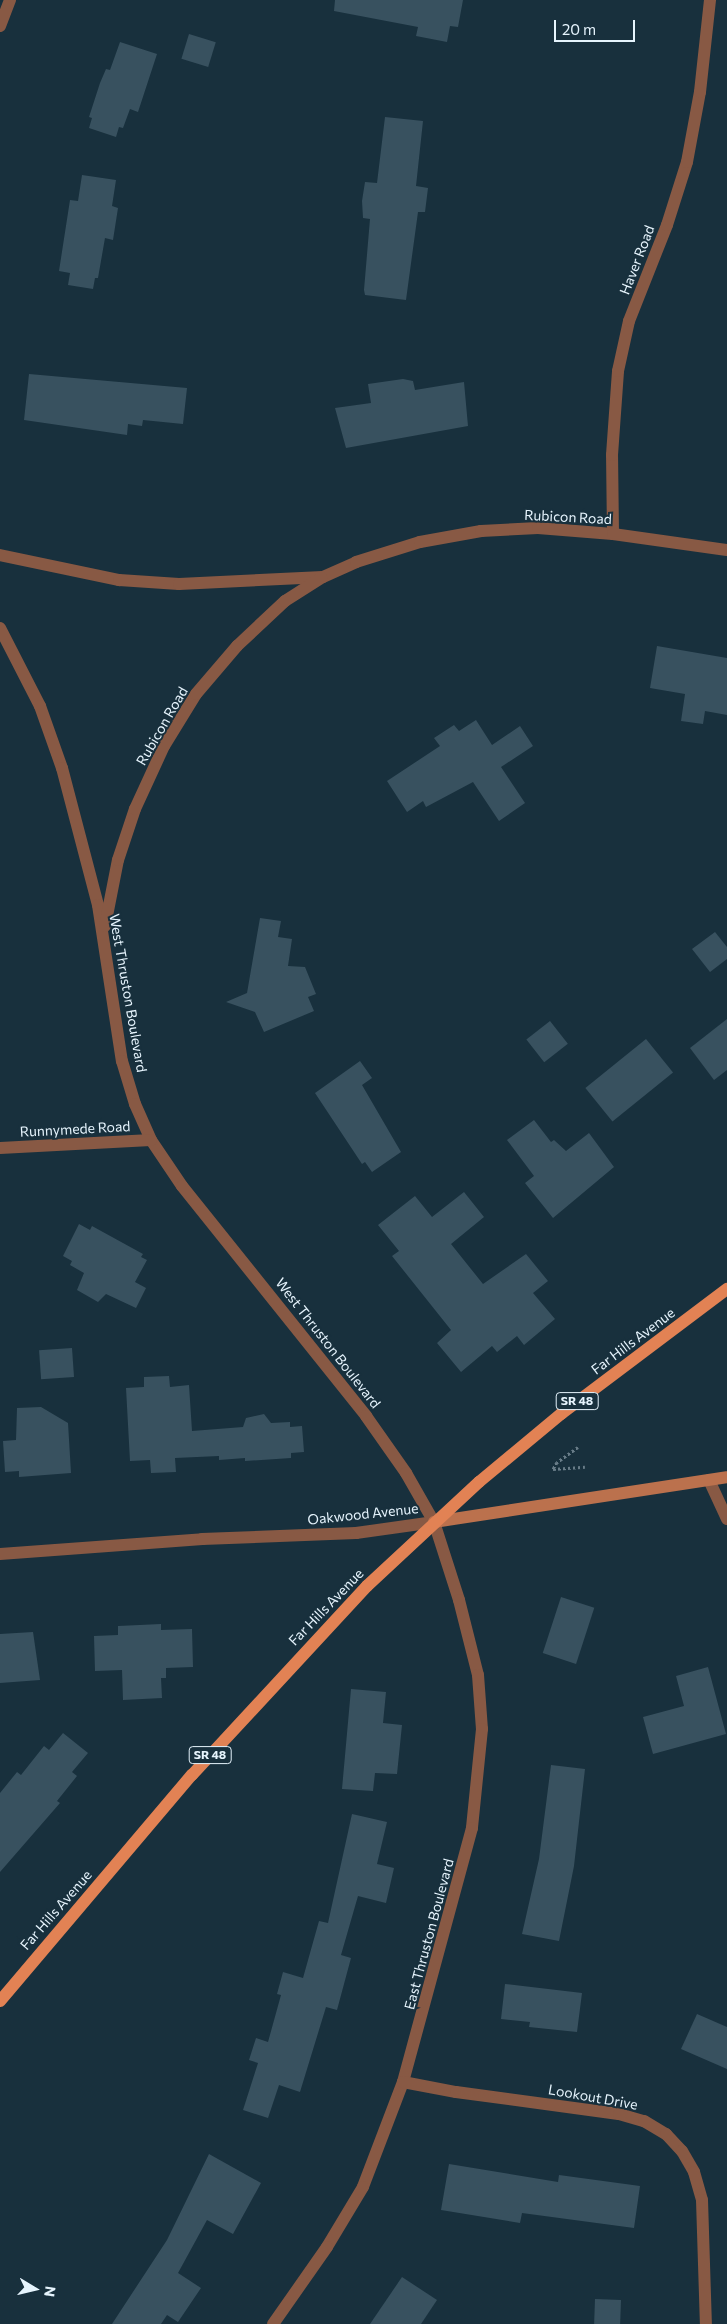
<!DOCTYPE html>
<style>
body{margin:0}
#map{position:relative;width:727px;height:2324px;overflow:hidden;background:#18303d;font-family:Commissioner,sans-serif}
div>[style]{position:absolute}
.building>*{inset:0;background:#38515f;transform-origin:0 0}
.path>*{height:3px;margin-top:-1.5px;transform-origin:0;background:repeating-linear-gradient(90deg,#687c88 0 2.5px,transparent 0 5px)}
.lane>*{height:12px;margin:-6px;padding:0 6px;transform-origin:6px;border-radius:6px;background:#885944}
.street>*{height:12px;margin:-6px;padding:0 6px;transform-origin:6px;border-radius:6px;background:#885944}
.secondary>*{height:12px;margin:-6px;padding:0 6px;transform-origin:6px;border-radius:6px;background:#bb714d}
.primary>*{height:12px;margin:-6px;padding:0 6px;transform-origin:6px;border-radius:6px;background:#e28254}
span{translate:-50% -50%;white-space:nowrap;text-align:center;line-height:1.15;-webkit-text-stroke:4px #18303d;paint-order:stroke}
.shield-label span{padding:1px 4px;background:#18303d;border:1px solid;border-radius:4px;-webkit-text-stroke-width:0}
.shield-label{font-size:12px;color:#e6f4fd;font-weight:700}
.street-label{font-size:14px;color:#e6f4fd}
.north{position:absolute;left:10px;top:2264px;width:50px;height:50px;-webkit-text-stroke:4px #18303d;paint-order:stroke;rotate:99deg;font-size:14px;font-weight:700;line-height:20px;text-align:center;color:#e6f4fd}
.north::after{content:'';display:block;margin:auto;width:18px;height:22px;background:#e6f4fd;clip-path:polygon(50% 0,100% 100%,50% 72%,0 100%)}
.scale{position:absolute;left:554px;top:20px;width:81px;height:22px;box-sizing:border-box;border:2px solid #e6f4fd;border-top:0;padding-left:6px;font-size:15px;line-height:18px;white-space:nowrap;color:#e6f4fd;-webkit-text-stroke:4px #18303d;paint-order:stroke}
</style>
<div id="map">
<div class="building">
<div style="clip-path:polygon(335px 0,463px 0,458px 27px,450px 26px,447px 42px,416px 36px,418px 27px,334px 11px)"></div>
<div style="left:189px;top:34px;width:28px;height:26px;rotate:17deg"></div>
<div style="clip-path:polygon(120px 42px,157px 54px,138px 112px,130px 109px,123px 128px,119px 127px,116px 137px,89px 128px,92px 118px,89px 117px,100px 83px,106px 69px,110px 70px)"></div>
<div style="clip-path:polygon(385px 117px,423px 121px,416px 186px,428px 188px,425px 212px,418px 212px,406px 300px,365px 295px,364px 290px,370px 219px,363px 218px,362px 201px,365px 182px,377px 183px)"></div>
<div style="clip-path:polygon(82px 175px,116px 180px,112px 206px,118px 208px,113px 240px,105px 238px,98px 278px,95px 278px,93px 289px,68px 285px,70px 273px,59px 271px,70px 200px,78px 201px)"></div>
<div style="clip-path:polygon(29px 374px,187px 388px,183px 424px,143px 420px,142px 426px,128px 424px,127px 435px,24px 420px)"></div>
<div style="clip-path:polygon(403px 379px,413px 381px,415px 390px,464px 382px,468px 426px,346px 448px,335px 408px,371px 403px,368px 384px)"></div>
<div style="clip-path:polygon(657px 646px,727px 658px,727px 715px,705px 711px,703px 724px,681px 721px,685px 694px,650px 688px)"></div>
<div style="clip-path:polygon(476px 720px,492px 745px,520px 726px,533px 746px,501px 767px,525px 803px,499px 821px,473px 782px,426px 807px,423px 801px,407px 812px,387px 781px,440px 746px,434px 738px,454px 725px,459px 731px)"></div>
<div style="clip-path:polygon(260px 918px,281px 921px,278px 937px,292px 939px,288px 966px,305px 967px,316px 994px,308px 997px,314px 1011px,264px 1032px,255px 1012px,226px 1002px,247px 993px)"></div>
<div style="clip-path:polygon(715px 932px,727px 947px,727px 959px,710px 972px,692px 949px)"></div>
<div style="clip-path:polygon(727px 1019px,727px 1070px,714px 1080px,690px 1048px)"></div>
<div style="left:550px;top:1021px;width:29px;height:30px;rotate:52deg"></div>
<div style="left:646px;top:1039px;width:43px;height:78px;rotate:51deg"></div>
<div style="clip-path:polygon(360px 1061px,372px 1078px,362px 1085px,401px 1152px,372px 1172px,365px 1162px,362px 1164px,315px 1093px)"></div>
<div style="clip-path:polygon(534px 1120px,551px 1142px,554px 1140px,566px 1151px,589px 1133px,614px 1167px,553px 1218px,525px 1183px,534px 1176px,507px 1140px)"></div>
<div style="clip-path:polygon(464px 1192px,484px 1217px,451px 1244px,483px 1284px,526px 1254px,548px 1281px,533px 1293px,555px 1319px,524px 1345px,517px 1336px,497px 1352px,492px 1346px,461px 1372px,437px 1343px,451px 1330px,392px 1256px,399px 1251px,378px 1225px,415px 1196px,432px 1217px)"></div>
<div style="clip-path:polygon(79px 1224px,90px 1230px,92px 1226px,143px 1254px,141px 1257px,147px 1260px,135px 1282px,146px 1288px,136px 1308px,106px 1294px,98px 1302px,77px 1290px,84px 1273px,70px 1265px,72px 1261px,63px 1256px)"></div>
<div style="left:72px;top:1348px;width:29px;height:33px;rotate:86deg"></div>
<div style="clip-path:polygon(169px 1376px,170px 1387px,189px 1385px,192px 1431px,243px 1427px,246px 1418px,264px 1414px,271px 1423px,290px 1422px,290px 1427px,302px 1426px,304px 1452px,291px 1453px,291px 1458px,245px 1461px,245px 1458px,219px 1460px,219px 1456px,175px 1458px,176px 1472px,151px 1473px,150px 1460px,130px 1461px,126px 1388px,144px 1387px,144px 1377px)"></div>
<div style="clip-path:polygon(41px 1407px,68px 1423px,71px 1473px,19px 1477px,19px 1471px,5px 1472px,3px 1441px,16px 1440px,17px 1408px)"></div>
<div style="left:561px;top:1597px;width:35px;height:59px;rotate:18deg"></div>
<div style="clip-path:polygon(161px 1624px,161px 1630px,192px 1629px,193px 1667px,166px 1668px,166px 1678px,161px 1678px,162px 1698px,123px 1700px,122px 1670px,95px 1671px,94px 1636px,118px 1635px,118px 1626px)"></div>
<div style="clip-path:polygon(33px 1632px,40px 1680px,0 1683px,0 1634px)"></div>
<div style="clip-path:polygon(708px 1667px,726px 1734px,653px 1754px,643px 1717px,684px 1706px,676px 1676px)"></div>
<div style="clip-path:polygon(351px 1689px,386px 1692px,383px 1723px,402px 1725px,397px 1774px,375px 1773px,373px 1791px,342px 1789px)"></div>
<div style="clip-path:polygon(63px 1733px,88px 1753px,72px 1772px,77px 1776px,57px 1801px,60px 1803px,0 1872px,0 1793px,17px 1772px,21px 1775px,44px 1746px,49px 1750px)"></div>
<div style="clip-path:polygon(551px 1765px,585px 1769px,574px 1866px,559px 1941px,522px 1934px,539px 1859px)"></div>
<div style="clip-path:polygon(352px 1814px,387px 1822px,377px 1864px,394px 1868px,386px 1903px,358px 1896px,341px 1955px,351px 1958px,337px 2010px,326px 2007px,300px 2092px,279px 2085px,268px 2118px,243px 2110px,258px 2063px,249px 2060px,256px 2038px,268px 2042px,281px 1995px,277px 1994px,283px 1972px,303px 1978px,319px 1921px,328px 1923px)"></div>
<div style="clip-path:polygon(505px 1984px,582px 1993px,577px 2032px,529px 2027px,530px 2022px,501px 2019px)"></div>
<div style="clip-path:polygon(697px 2014px,727px 2027px,727px 2069px,681px 2049px)"></div>
<div style="clip-path:polygon(209px 2154px,261px 2183px,233px 2234px,207px 2220px,178px 2273px,201px 2288px,178px 2322px,167px 2315px,161px 2324px,112px 2324px,167px 2240px)"></div>
<div style="clip-path:polygon(449px 2164px,558px 2182px,559px 2175px,640px 2186px,634px 2228px,522px 2213px,520px 2223px,441px 2210px)"></div>
<div style="clip-path:polygon(402px 2277px,437px 2300px,421px 2324px,370px 2324px)"></div>
<div style="left:595px;top:2299px;width:26px;height:25px;rotate:2deg"></div>
</div>
<div class="path">
<div style="left:578px;top:1447px;width:26px;rotate:144deg"></div>
<div style="left:557px;top:1462px;width:8px;rotate:120deg"></div>
<div style="left:553px;top:1469px;width:32px;rotate:-4deg"></div>
</div>
<div class="lane">
<div style="left:709px;top:1480px;width:43px;rotate:65.2deg"></div>
</div>
<div class="street">
<div style="left:0;top:26px;width:28px;rotate:-69deg"></div>
<div style="left:613px;top:534px;width:79px;rotate:-90.7deg"></div>
<div style="left:612px;top:455px;width:84px;rotate:-85.9deg"></div>
<div style="left:618px;top:371px;width:51px;rotate:-77.6deg"></div>
<div style="left:629px;top:321px;width:103px;rotate:-68.4deg"></div>
<div style="left:667px;top:225px;width:66px;rotate:-72.4deg"></div>
<div style="left:687px;top:162px;width:71px;rotate:-79.5deg"></div>
<div style="left:700px;top:92px;width:93px;rotate:-83.8deg"></div>
<div style="left:0;top:555px;width:122px;rotate:11.9deg"></div>
<div style="left:119px;top:580px;width:60px;rotate:3.8deg"></div>
<div style="left:179px;top:584px;width:144px;rotate:-2.8deg"></div>
<div style="left:323px;top:577px;width:36px;rotate:-24deg"></div>
<div style="left:356px;top:562px;width:67px;rotate:-17.4deg"></div>
<div style="left:420px;top:542px;width:62px;rotate:-10.2deg"></div>
<div style="left:481px;top:531px;width:57px;rotate:-3deg"></div>
<div style="left:538px;top:528px;width:75px;rotate:4.6deg"></div>
<div style="left:613px;top:534px;width:115px;rotate:8deg"></div>
<div style="left:0;top:628px;width:88px;rotate:62.9deg"></div>
<div style="left:40px;top:706px;width:66px;rotate:70.5deg"></div>
<div style="left:62px;top:768px;width:142px;rotate:75.3deg"></div>
<div style="left:98px;top:905px;width:158px;rotate:81.3deg"></div>
<div style="left:122px;top:1061px;width:45px;rotate:73.2deg"></div>
<div style="left:135px;top:1104px;width:39px;rotate:66deg"></div>
<div style="left:151px;top:1140px;width:55px;rotate:56deg"></div>
<div style="left:182px;top:1186px;width:295px;rotate:51.3deg"></div>
<div style="left:366px;top:1416px;width:70px;rotate:54.9deg"></div>
<div style="left:406px;top:1473px;width:56px;rotate:60.3deg"></div>
<div style="left:434px;top:1522px;width:82px;rotate:72.2deg"></div>
<div style="left:459px;top:1600px;width:77px;rotate:75.8deg"></div>
<div style="left:478px;top:1675px;width:54px;rotate:85.8deg"></div>
<div style="left:482px;top:1729px;width:100px;rotate:95.8deg"></div>
<div style="left:472px;top:1828px;width:263px;rotate:105.2deg"></div>
<div style="left:403px;top:2082px;width:112px;rotate:110.9deg"></div>
<div style="left:363px;top:2187px;width:70px;rotate:121deg"></div>
<div style="left:327px;top:2247px;width:94px;rotate:125deg"></div>
<div style="left:105px;top:926px;width:67px;rotate:-78.9deg"></div>
<div style="left:118px;top:860px;width:54px;rotate:-71.6deg"></div>
<div style="left:135px;top:809px;width:69px;rotate:-65.3deg"></div>
<div style="left:164px;top:746px;width:61px;rotate:-58.4deg"></div>
<div style="left:196px;top:694px;width:63px;rotate:-49.5deg"></div>
<div style="left:237px;top:646px;width:66px;rotate:-43.2deg"></div>
<div style="left:285px;top:601px;width:43px;rotate:-32.6deg"></div>
<div style="left:0;top:1148px;width:151px;rotate:-3deg"></div>
<div style="left:0;top:1554px;width:203px;rotate:-4.2deg"></div>
<div style="left:202px;top:1539px;width:154px;rotate:-2.2deg"></div>
<div style="left:356px;top:1533px;width:79px;rotate:-8deg"></div>
<div style="left:403px;top:2082px;width:54px;rotate:10.7deg"></div>
<div style="left:456px;top:2092px;width:164px;rotate:7.7deg"></div>
<div style="left:619px;top:2114px;width:26px;rotate:16deg"></div>
<div style="left:644px;top:2121px;width:26px;rotate:31deg"></div>
<div style="left:666px;top:2134px;width:23px;rotate:47deg"></div>
<div style="left:682px;top:2151px;width:24px;rotate:60deg"></div>
<div style="left:694px;top:2172px;width:29px;rotate:74deg"></div>
<div style="left:702px;top:2200px;width:124px;rotate:88.2deg"></div>
</div>
<div class="secondary">
<div style="left:434px;top:1522px;width:296px;rotate:-8.7deg"></div>
</div>
<div class="primary">
<div style="left:0;top:2001px;width:297px;rotate:-49.7deg"></div>
<div style="left:192px;top:1775px;width:258px;rotate:-47.2deg"></div>
<div style="left:367px;top:1586px;width:153px;rotate:-42.9deg"></div>
<div style="left:479px;top:1482px;width:107px;rotate:-39.7deg"></div>
<div style="left:561px;top:1414px;width:208px;rotate:-37deg"></div>
</div>
<div class="shield-label">
<span style="left:577px;top:1401px">SR 48</span>
<span style="left:210px;top:1755px">SR 48</span>
</div>
<div class="street-label">
<span style="left:637px;top:260px;rotate:-69deg">Haver Road</span>
<span style="left:568px;top:517px;rotate:3deg">Rubicon Road</span>
<span style="left:162px;top:726px;rotate:-60deg">Rubicon Road</span>
<span style="left:128px;top:993px;rotate:80deg">West Thruston Boulevard</span>
<span style="left:75px;top:1129px;rotate:-3deg">Runnymede Road</span>
<span style="left:633px;top:1341px;rotate:-37deg">Far Hills Avenue</span>
<span style="left:328px;top:1343px;rotate:52deg">West Thruston Boulevard</span>
<span style="left:363px;top:1514px;rotate:-6deg">Oakwood Avenue</span>
<span style="left:326px;top:1607px;rotate:-46deg">Far Hills Avenue</span>
<span style="left:56px;top:1910px;rotate:-49deg">Far Hills Avenue</span>
<span style="left:429px;top:1934px;rotate:-75deg">East Thruston Boulevard</span>
<span style="left:593px;top:2097px;rotate:10deg">Lookout Drive</span>
</div>
<div class="north">N</div>
<div class="scale">20 m</div>
</div>
